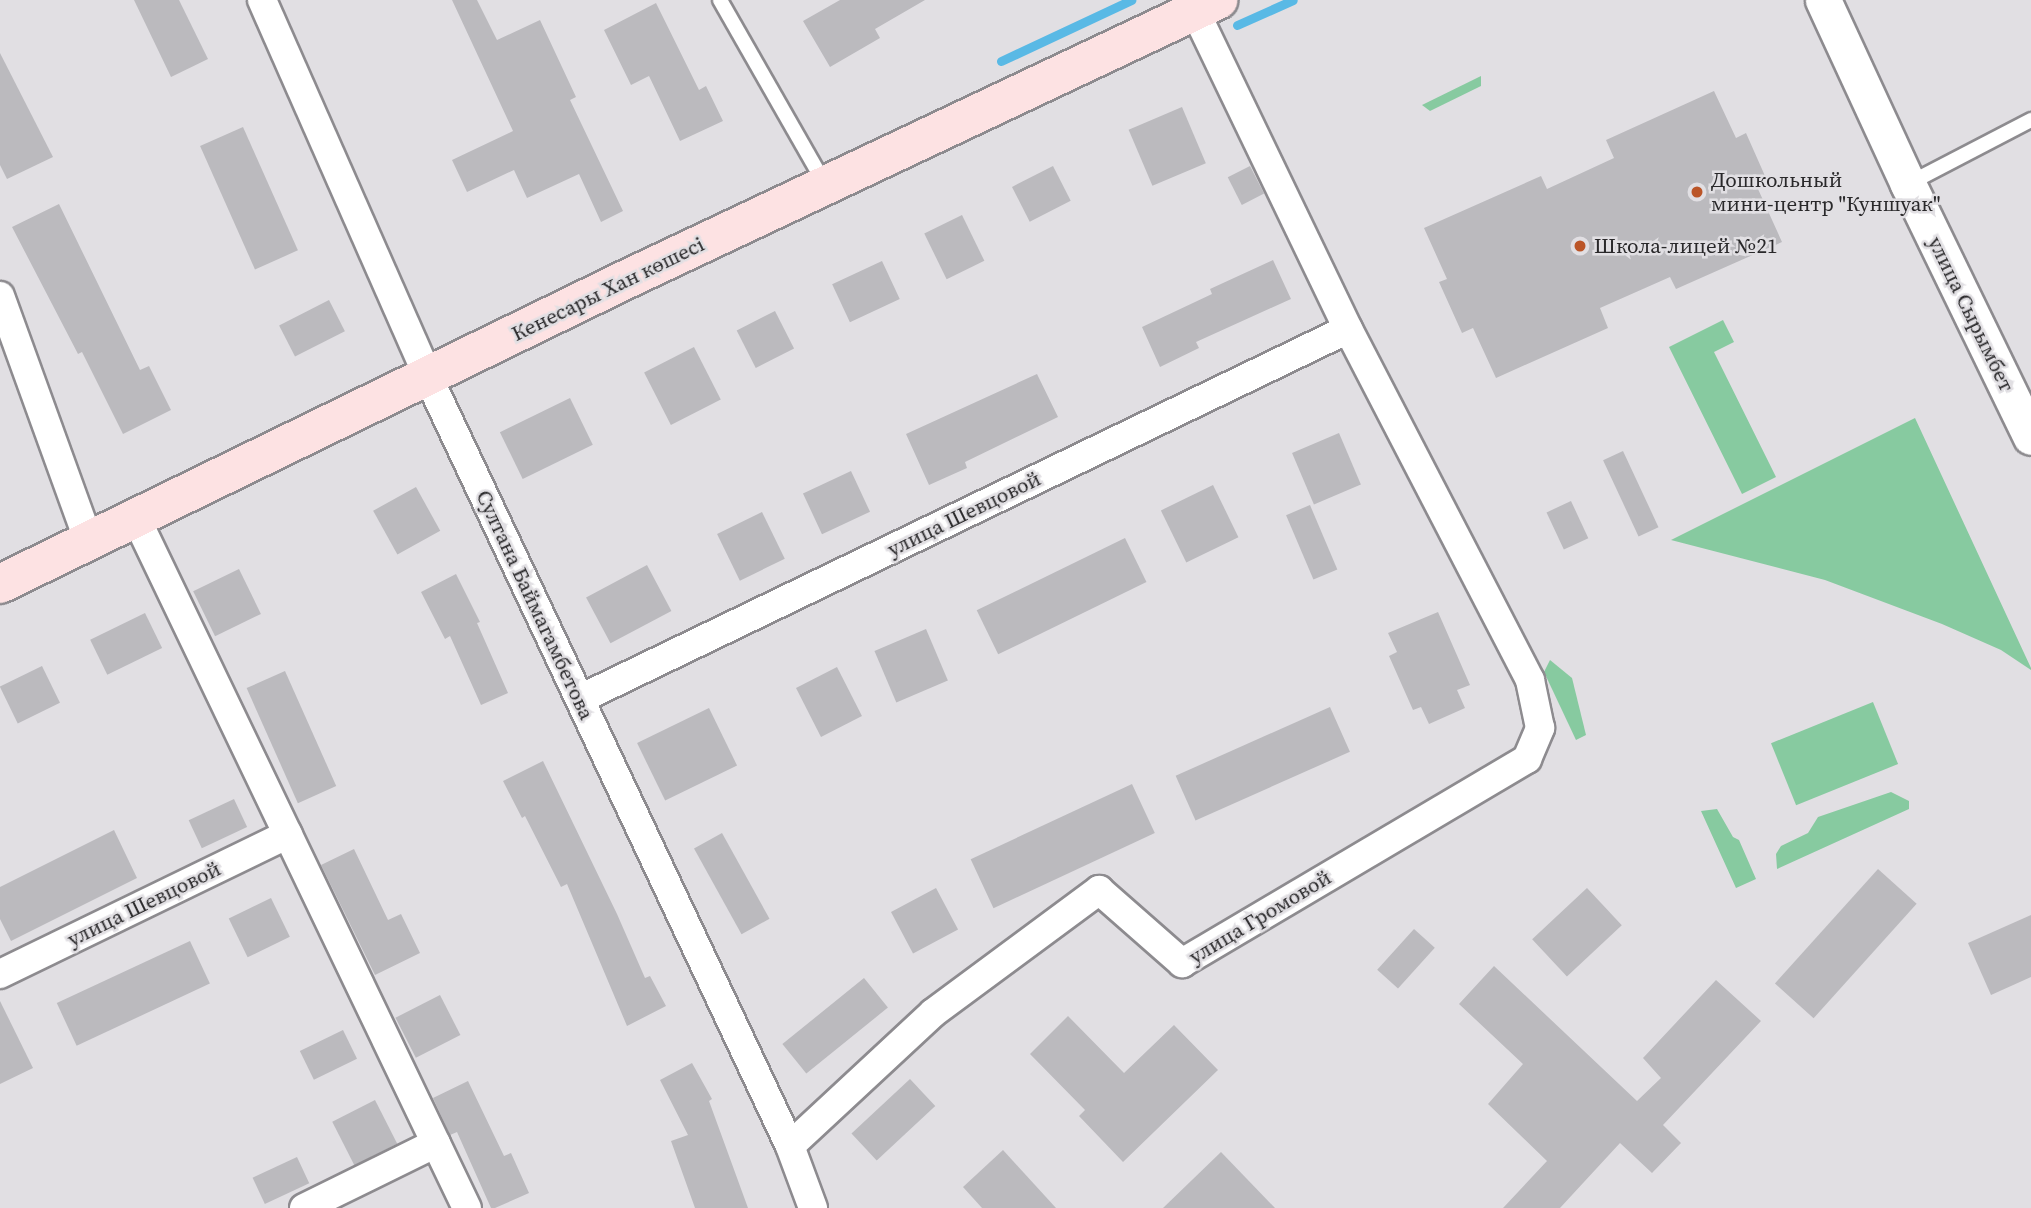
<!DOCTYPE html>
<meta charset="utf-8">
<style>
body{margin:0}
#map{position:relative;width:2031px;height:1208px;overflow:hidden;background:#e1dfe3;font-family:"Source Serif 4",serif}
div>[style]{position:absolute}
.green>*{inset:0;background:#87caa0;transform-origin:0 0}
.stream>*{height:9px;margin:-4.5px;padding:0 4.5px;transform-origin:4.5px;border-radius:4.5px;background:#59b9e5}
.building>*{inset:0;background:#bbbabe;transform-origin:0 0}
.roads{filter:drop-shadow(2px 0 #8d8b8f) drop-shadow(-2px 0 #8d8b8f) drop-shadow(0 2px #8d8b8f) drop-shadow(0 -2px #8d8b8f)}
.service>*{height:14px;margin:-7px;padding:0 7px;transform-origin:7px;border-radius:7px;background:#fff}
.minor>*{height:28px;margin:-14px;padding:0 14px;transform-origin:14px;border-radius:14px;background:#fff}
.tertiary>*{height:35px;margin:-17.5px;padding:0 17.5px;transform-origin:17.5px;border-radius:17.5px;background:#fff}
.secondary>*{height:38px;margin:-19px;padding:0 19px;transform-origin:19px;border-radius:19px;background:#fde2e3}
.dots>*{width:19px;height:19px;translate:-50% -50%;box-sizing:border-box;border:4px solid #e1dfe3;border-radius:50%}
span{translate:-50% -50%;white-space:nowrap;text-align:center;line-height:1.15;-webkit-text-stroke:5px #e1dfe3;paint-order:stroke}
.poi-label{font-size:21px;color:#29282a}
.left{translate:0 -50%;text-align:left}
.street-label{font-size:21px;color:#29282a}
</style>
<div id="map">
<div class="green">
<div style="clip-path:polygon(1481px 76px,1481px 86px,1430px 111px,1422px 105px)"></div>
<div style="clip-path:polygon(1723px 320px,1734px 342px,1714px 352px,1776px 477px,1742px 494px,1669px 347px)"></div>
<div style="clip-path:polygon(1915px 418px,2031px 668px,2031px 670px,2001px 650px,1942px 624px,1825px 580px,1671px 540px)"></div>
<div style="clip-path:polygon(1550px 660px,1572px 678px,1586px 735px,1576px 740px,1544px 672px)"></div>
<div style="left:1873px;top:702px;width:67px;height:110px;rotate:68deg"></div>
<div style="clip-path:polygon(1891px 792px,1909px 801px,1909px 809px,1777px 869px,1776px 854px,1781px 846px,1808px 833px,1818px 817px)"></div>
<div style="clip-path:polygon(1717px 809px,1733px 837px,1739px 840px,1756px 879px,1736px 888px,1701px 811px)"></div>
</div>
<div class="stream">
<div style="left:1237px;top:25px;width:61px;rotate:-24.1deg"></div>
<div style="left:1001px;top:61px;width:144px;rotate:-25.1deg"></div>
</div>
<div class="building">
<div style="clip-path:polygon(134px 0,179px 0,208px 59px,171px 77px)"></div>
<div style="clip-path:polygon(452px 0,477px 0,497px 40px,540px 20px,576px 97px,570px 100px,623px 211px,601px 222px,579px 174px,527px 198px,514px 170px,467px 192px,452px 160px,513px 131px)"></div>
<div style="clip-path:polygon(840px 0,925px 0,875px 29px,880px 38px,830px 67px,803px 21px)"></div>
<div style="clip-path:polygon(656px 3px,699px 90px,706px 86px,723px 121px,680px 141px,649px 76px,631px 85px,604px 30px)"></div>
<div style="clip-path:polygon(0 53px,53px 157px,7px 179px,0 165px)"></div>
<div style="clip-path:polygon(1714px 91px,1736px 138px,1746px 133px,1769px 185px,1758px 189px,1782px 242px,1676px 289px,1670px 277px,1600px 308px,1608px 328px,1496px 378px,1473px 328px,1462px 333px,1439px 282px,1447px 279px,1424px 228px,1541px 176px,1547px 189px,1614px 158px,1606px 140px)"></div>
<div style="left:1182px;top:107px;width:61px;height:58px;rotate:67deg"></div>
<div style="left:243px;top:127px;width:135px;height:47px;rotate:66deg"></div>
<div style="left:1053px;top:166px;width:39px;height:46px;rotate:63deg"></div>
<div style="left:1250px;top:166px;width:31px;height:25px;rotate:63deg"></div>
<div style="clip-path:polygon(59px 204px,140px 370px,149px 366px,171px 410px,123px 434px,82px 352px,78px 354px,12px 227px)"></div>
<div style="left:962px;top:215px;width:51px;height:42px;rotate:64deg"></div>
<div style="clip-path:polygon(1273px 260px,1291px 299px,1196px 342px,1199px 348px,1160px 367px,1142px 327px,1212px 294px,1210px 289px)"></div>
<div style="left:882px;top:261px;width:42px;height:55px;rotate:65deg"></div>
<div style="left:329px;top:300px;width:35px;height:56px;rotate:63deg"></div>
<div style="left:775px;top:311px;width:42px;height:43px;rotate:63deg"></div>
<div style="left:694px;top:347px;width:59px;height:56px;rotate:63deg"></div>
<div style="clip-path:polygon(1037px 374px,1058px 417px,965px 462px,967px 468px,929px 485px,906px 434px)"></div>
<div style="left:570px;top:398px;width:52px;height:78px;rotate:64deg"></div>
<div style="left:1339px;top:433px;width:56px;height:51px;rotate:67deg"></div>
<div style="left:1623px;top:451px;width:84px;height:22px;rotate:65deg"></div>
<div style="left:851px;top:471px;width:45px;height:53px;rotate:65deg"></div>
<div style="left:1213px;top:485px;width:58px;height:58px;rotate:64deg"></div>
<div style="left:416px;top:487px;width:50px;height:49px;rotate:61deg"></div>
<div style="left:1571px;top:501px;width:41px;height:27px;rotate:65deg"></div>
<div style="left:1310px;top:505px;width:70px;height:26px;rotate:67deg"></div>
<div style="left:762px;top:512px;width:52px;height:50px;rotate:64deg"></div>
<div style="left:1125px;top:538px;width:49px;height:165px;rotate:64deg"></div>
<div style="left:647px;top:565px;width:52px;height:69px;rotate:62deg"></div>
<div style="left:239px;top:569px;width:50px;height:51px;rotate:64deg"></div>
<div style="clip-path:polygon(456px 574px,480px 622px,477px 623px,508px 693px,481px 705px,450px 636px,445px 639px,421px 592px)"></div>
<div style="clip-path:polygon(1438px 612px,1470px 685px,1457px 690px,1465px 708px,1429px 724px,1421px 707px,1413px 710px,1389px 656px,1397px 652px,1388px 633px)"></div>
<div style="left:145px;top:613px;width:39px;height:61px;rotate:64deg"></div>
<div style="left:926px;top:629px;width:56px;height:56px;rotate:67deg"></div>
<div style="left:42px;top:666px;width:41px;height:47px;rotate:64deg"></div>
<div style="left:837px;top:667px;width:55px;height:46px;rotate:63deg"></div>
<div style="left:285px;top:671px;width:126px;height:42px;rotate:66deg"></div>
<div style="left:1330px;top:707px;width:49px;height:169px;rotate:66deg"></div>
<div style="left:709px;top:708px;width:64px;height:80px;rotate:64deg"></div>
<div style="clip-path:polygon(543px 761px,617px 914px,645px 978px,650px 976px,666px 1006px,627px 1026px,567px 884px,561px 887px,525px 816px,522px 818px,503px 781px)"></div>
<div style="left:1132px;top:784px;width:54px;height:178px;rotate:65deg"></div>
<div style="left:234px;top:799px;width:31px;height:50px;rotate:65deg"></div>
<div style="clip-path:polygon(114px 830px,137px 878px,11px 941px,0 919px,0 887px)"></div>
<div style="left:722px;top:833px;width:98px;height:32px;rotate:61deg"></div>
<div style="clip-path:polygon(354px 849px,388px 920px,401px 914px,420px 953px,375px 975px,321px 865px)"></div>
<div style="left:1878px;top:869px;width:52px;height:154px;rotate:42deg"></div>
<div style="left:936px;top:888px;width:47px;height:51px;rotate:62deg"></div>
<div style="left:1587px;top:888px;width:51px;height:75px;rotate:47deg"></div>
<div style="left:271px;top:898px;width:43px;height:47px;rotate:64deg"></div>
<div style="clip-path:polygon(2031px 915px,2031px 977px,1991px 995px,1968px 943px)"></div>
<div style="left:1414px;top:929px;width:28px;height:55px;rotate:42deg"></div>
<div style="left:190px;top:941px;width:47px;height:147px;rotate:65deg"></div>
<div style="clip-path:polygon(1494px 966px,1637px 1101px,1661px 1078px,1643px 1058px,1716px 980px,1761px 1021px,1663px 1125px,1681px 1143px,1652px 1173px,1620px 1143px,1560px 1208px,1503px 1208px,1547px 1161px,1488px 1104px,1523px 1064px,1459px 1004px)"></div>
<div style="left:864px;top:978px;width:38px;height:105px;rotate:51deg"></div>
<div style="left:440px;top:995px;width:45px;height:50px;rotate:63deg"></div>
<div style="clip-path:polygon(0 1001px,33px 1068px,0 1084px)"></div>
<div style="clip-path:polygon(1068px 1016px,1124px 1073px,1174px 1025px,1218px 1070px,1123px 1162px,1079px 1116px,1085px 1110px,1030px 1054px)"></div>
<div style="left:343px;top:1030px;width:32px;height:48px;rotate:64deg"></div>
<div style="clip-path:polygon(692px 1063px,712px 1099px,709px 1101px,748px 1208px,695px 1208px,671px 1141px,688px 1135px,660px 1080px)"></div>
<div style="left:910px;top:1079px;width:37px;height:80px;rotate:47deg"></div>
<div style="clip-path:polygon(468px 1081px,504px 1156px,511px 1153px,529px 1193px,495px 1208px,491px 1208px,457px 1132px,450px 1135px,433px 1098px)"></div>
<div style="left:375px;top:1100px;width:49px;height:48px;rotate:63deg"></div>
<div style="clip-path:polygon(1003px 1150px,1056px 1208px,982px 1208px,963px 1187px)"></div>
<div style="clip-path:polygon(1221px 1152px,1275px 1208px,1163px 1208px)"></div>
<div style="left:297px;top:1157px;width:29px;height:49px;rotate:65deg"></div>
</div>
<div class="roads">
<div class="service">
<div style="left:720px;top:0;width:212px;rotate:60.3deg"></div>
<div style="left:1908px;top:184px;width:139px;rotate:-27.5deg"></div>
</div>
<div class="minor">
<div style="left:262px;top:0;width:412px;rotate:66.2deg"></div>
<div style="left:428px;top:377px;width:850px;rotate:64.79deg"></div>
<div style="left:790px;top:1146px;width:66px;rotate:69.6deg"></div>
<div style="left:0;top:296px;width:262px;rotate:70.1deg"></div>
<div style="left:137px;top:520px;width:763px;rotate:64.38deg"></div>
<div style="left:580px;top:699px;width:852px;rotate:-25.72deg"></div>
<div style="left:0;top:974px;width:320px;rotate:-25.9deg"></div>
<div style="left:790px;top:1146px;width:195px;rotate:-42.9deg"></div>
<div style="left:933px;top:1013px;width:207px;rotate:-36.5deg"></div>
<div style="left:1099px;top:890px;width:111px;rotate:41.3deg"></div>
<div style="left:1182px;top:963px;width:401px;rotate:-30.6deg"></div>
<div style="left:1527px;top:759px;width:34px;rotate:-67deg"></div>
<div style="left:1540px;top:728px;width:49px;rotate:-101.8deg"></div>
<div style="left:1530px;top:680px;width:395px;rotate:-117.4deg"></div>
<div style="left:1348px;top:329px;width:353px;rotate:-115.7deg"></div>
<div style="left:304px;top:1208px;width:147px;rotate:-26.2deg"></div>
</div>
<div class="tertiary">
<div style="left:1823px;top:0;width:203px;rotate:65.2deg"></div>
<div style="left:1908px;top:184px;width:281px;rotate:64.1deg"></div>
</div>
<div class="secondary">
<div style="left:0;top:584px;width:697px;rotate:-25.94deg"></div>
<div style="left:627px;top:279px;width:654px;rotate:-25.27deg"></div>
</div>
</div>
<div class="dots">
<div style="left:1697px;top:192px;background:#bb5528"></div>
<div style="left:1580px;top:246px;background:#bb5528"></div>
</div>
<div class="poi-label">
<span class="left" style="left:1711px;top:192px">Дошкольный<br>мини-центр "Куншуак"</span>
<span class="left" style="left:1594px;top:246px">Школа-лицей №21</span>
</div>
<div class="street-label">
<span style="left:608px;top:289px;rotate:-26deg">Кенесары Хан көшесі</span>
<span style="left:1971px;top:314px;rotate:64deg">улица Сырымбет</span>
<span style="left:964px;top:514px;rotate:-26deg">улица Шевцовой</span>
<span style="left:535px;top:605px;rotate:65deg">Султана Баймагамбетова</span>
<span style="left:144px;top:904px;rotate:-26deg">улица Шевцовой</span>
<span style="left:1260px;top:917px;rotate:-31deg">улица Громовой</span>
</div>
</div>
